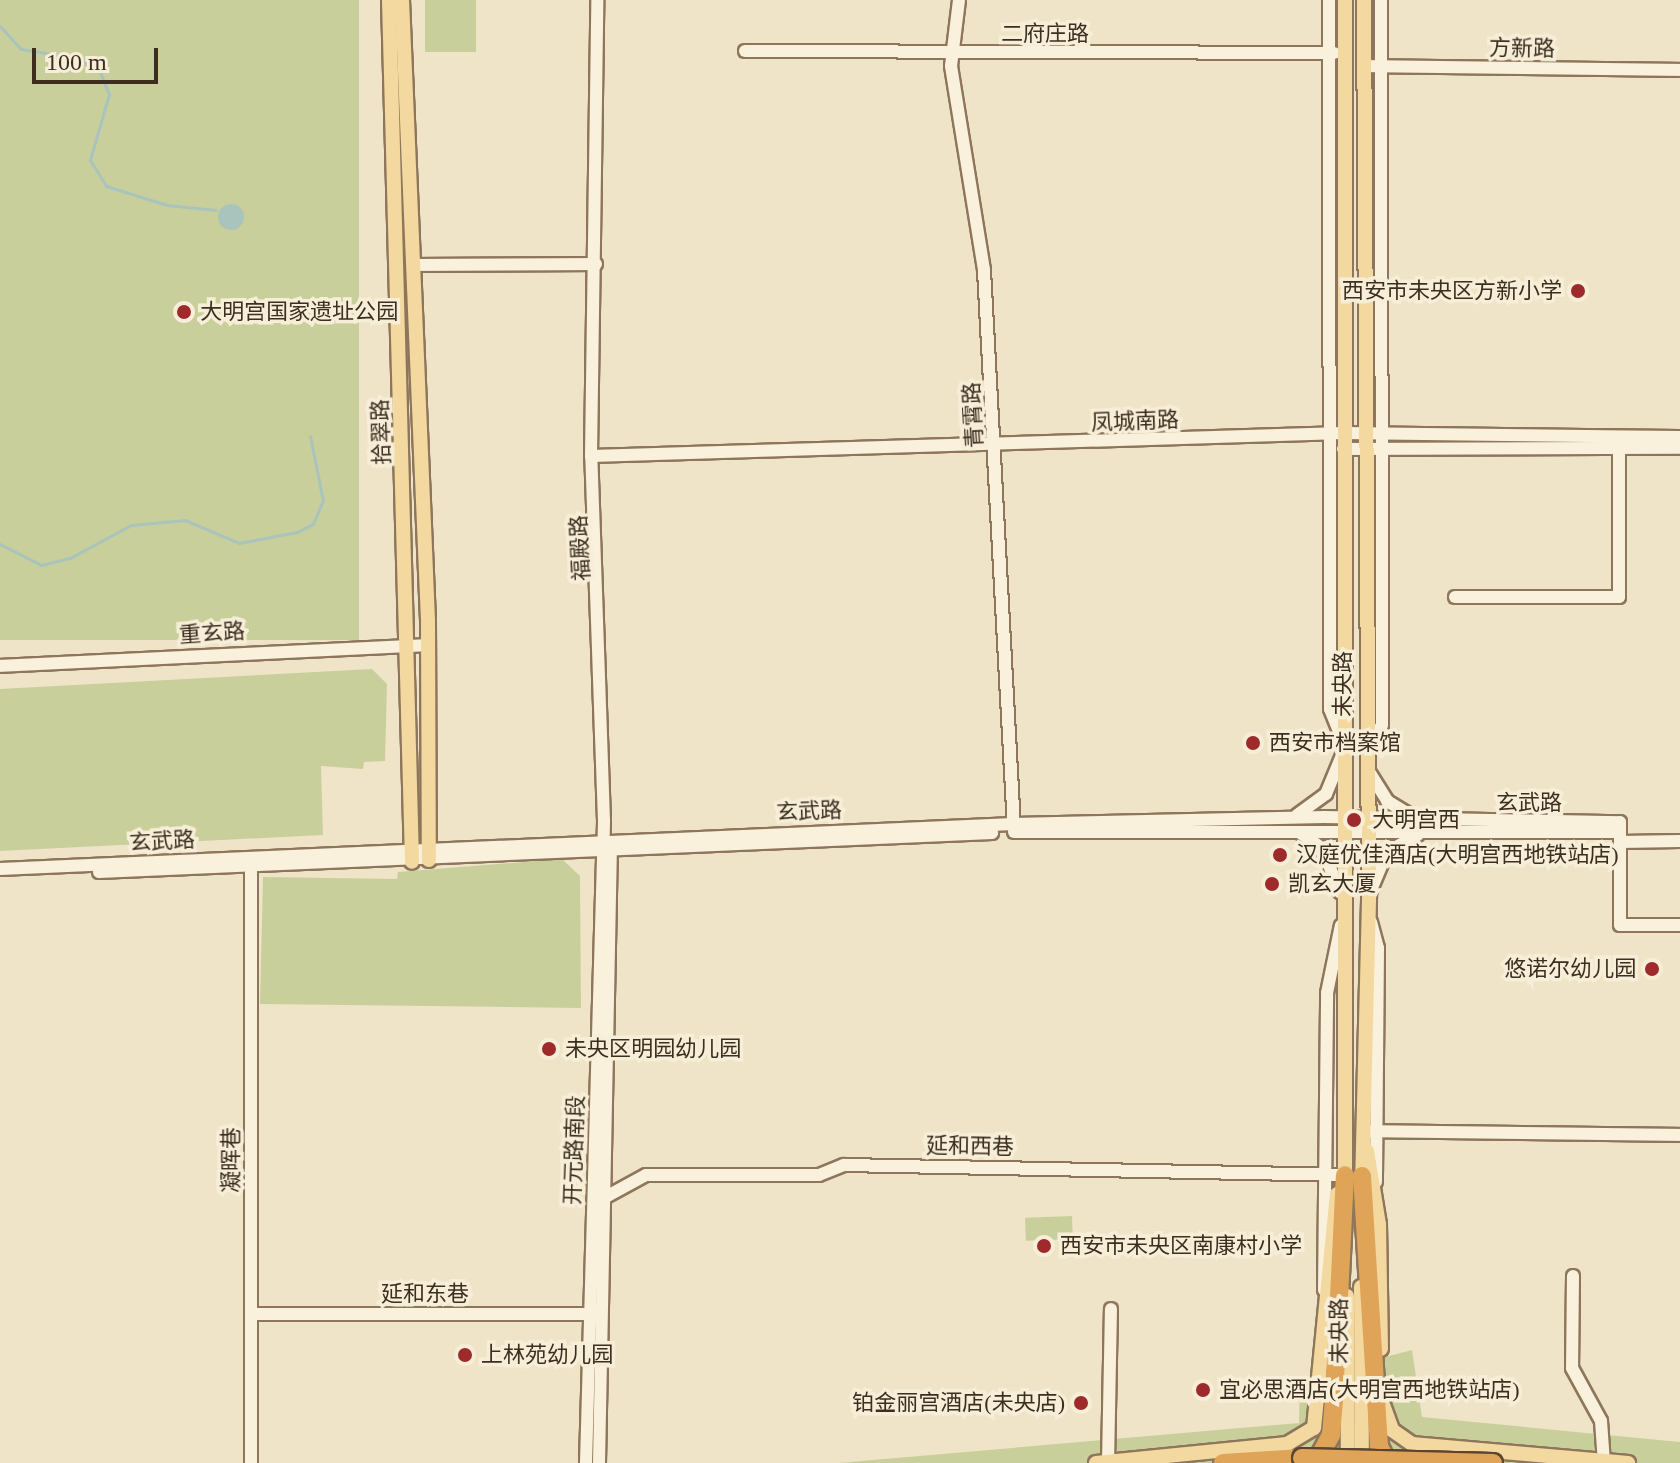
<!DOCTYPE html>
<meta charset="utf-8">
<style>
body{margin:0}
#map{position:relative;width:1680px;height:1463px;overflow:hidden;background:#f0e4c8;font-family:"Times New Roman","Noto Sans SC",serif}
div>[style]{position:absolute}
.green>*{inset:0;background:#c9cf9b;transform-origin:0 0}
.water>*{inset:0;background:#a9c4bc}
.round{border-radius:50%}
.stream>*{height:3px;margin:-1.5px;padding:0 1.5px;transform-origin:1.5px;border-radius:1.5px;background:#a9c4bc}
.roads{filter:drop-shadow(2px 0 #8d765c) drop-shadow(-2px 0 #8d765c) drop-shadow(0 2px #8d765c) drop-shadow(0 -2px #8d765c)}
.minor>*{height:12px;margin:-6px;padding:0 6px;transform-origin:6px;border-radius:6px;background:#faf1dc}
.major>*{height:14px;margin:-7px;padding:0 7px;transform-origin:7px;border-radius:7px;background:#f3d9a0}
.highway>*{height:18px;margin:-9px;padding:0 9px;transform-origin:9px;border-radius:9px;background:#e0a458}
.bridges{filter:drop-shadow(2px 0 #5b4430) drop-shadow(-2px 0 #5b4430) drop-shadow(0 2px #5b4430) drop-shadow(0 -2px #5b4430)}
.highway-bridge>*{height:18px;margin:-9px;padding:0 9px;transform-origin:9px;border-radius:9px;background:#e0a458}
.dots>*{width:22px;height:22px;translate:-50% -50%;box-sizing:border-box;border:4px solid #f7eed8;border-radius:50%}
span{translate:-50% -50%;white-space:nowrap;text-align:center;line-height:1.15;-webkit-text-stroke:7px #f7eed8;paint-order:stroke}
.street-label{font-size:22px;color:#3d2e20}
.poi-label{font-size:22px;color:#3d2e20}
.right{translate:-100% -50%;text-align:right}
.left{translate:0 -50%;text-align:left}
.scale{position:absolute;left:32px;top:48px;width:126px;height:36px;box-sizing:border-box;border:4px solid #3d2e20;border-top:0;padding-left:10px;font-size:24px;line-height:28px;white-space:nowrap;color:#3d2e20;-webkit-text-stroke:6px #f7eed8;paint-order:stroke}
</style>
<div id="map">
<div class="green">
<div style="left:0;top:0;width:359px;height:640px"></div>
<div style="left:425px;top:0;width:51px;height:52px"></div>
<div style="clip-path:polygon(372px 669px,387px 684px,385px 761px,364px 762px,363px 769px,321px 766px,323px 835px,0 851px,0 689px)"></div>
<div style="clip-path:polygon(562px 859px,580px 876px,581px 1008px,260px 1004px,263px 877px,397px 879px,398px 872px)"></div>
<div style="left:1072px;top:1216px;width:23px;height:47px;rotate:88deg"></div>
<div style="clip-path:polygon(1412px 1350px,1422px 1417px,1680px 1442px,1680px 1463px,838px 1463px,1299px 1423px,1300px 1379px)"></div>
</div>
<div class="water">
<div class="round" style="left:218px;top:204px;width:26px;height:26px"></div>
</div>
<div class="stream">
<div style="left:0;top:26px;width:31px;rotate:48deg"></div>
<div style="left:21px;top:49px;width:58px;rotate:9deg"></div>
<div style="left:78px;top:58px;width:26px;rotate:32deg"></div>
<div style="left:100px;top:72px;width:24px;rotate:68deg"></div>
<div style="left:109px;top:94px;width:69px;rotate:106.1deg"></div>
<div style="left:90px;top:160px;width:31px;rotate:58deg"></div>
<div style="left:106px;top:186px;width:64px;rotate:17.3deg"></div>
<div style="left:167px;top:205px;width:49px;rotate:5.8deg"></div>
<div style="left:0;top:544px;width:46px;rotate:27.1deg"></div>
<div style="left:41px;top:565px;width:30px;rotate:-14deg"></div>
<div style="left:70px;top:558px;width:69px;rotate:-28.4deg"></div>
<div style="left:131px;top:525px;width:54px;rotate:-5.3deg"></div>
<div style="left:185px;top:520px;width:59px;rotate:23.1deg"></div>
<div style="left:239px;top:543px;width:59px;rotate:-10.7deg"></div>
<div style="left:297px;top:532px;width:18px;rotate:-27deg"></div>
<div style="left:313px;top:524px;width:25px;rotate:-67deg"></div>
<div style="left:323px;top:501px;width:66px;rotate:-101.3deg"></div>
</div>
<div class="roads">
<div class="minor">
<div style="left:959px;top:0;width:66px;rotate:96.9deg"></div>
<div style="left:951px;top:66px;width:207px;rotate:80.8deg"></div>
<div style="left:984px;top:270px;width:559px;rotate:86.92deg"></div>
<div style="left:1329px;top:0;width:709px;rotate:89.92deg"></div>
<div style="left:1330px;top:709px;width:35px;rotate:68deg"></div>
<div style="left:745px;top:51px;width:589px;rotate:0.19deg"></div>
<div style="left:1364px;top:66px;width:316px;rotate:0.7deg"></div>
<div style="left:416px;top:265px;width:180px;rotate:-0.3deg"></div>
<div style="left:1343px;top:449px;width:337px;rotate:-0.2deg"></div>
<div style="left:591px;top:456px;width:752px;rotate:-1.75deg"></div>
<div style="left:1343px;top:433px;width:337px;rotate:0.7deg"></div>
<div style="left:1455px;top:597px;width:164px"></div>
<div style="left:1619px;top:597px;width:149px;rotate:-90deg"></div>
<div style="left:0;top:666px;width:429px;rotate:-2.8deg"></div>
<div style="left:1367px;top:749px;width:28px;rotate:-58deg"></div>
<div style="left:1382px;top:725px;width:725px;rotate:-90.08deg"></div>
<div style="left:1368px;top:770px;width:36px;rotate:58deg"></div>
<div style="left:1387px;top:801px;width:37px;rotate:31deg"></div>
<div style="left:1297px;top:815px;width:36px;rotate:-36deg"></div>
<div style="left:1326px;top:794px;width:44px;rotate:-67.5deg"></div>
<div style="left:1014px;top:832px;width:606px"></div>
<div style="left:1299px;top:832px;width:28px;rotate:35deg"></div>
<div style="left:1322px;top:848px;width:48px;rotate:67.8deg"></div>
<div style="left:1620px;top:842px;width:60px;rotate:-1deg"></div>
<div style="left:251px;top:859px;width:604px;rotate:90deg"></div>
<div style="left:0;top:869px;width:1014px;rotate:-2.54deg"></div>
<div style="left:1013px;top:824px;width:311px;rotate:-1.3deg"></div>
<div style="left:1324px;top:817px;width:296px;rotate:1deg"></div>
<div style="left:1620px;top:822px;width:103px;rotate:90deg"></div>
<div style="left:1620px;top:925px;width:60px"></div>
<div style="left:99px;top:872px;width:894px;rotate:-2.5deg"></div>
<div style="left:1371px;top:890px;width:41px;rotate:-67.2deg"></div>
<div style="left:1387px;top:852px;width:35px;rotate:-29deg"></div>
<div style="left:1371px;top:922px;width:27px;rotate:75deg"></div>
<div style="left:1378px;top:948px;width:234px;rotate:90.5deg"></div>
<div style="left:1364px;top:1131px;width:316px;rotate:0.7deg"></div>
<div style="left:602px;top:1199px;width:50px;rotate:-28.6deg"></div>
<div style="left:646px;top:1175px;width:173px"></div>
<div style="left:819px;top:1175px;width:27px;rotate:-22deg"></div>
<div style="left:844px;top:1165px;width:501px;rotate:1.14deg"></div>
<div style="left:1573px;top:1276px;width:92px;rotate:90.6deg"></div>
<div style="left:1572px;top:1368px;width:60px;rotate:61.3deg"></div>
<div style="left:1601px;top:1421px;width:42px;rotate:85.9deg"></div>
<div style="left:1324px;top:1290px;width:297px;rotate:-89.4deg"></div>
<div style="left:1327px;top:993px;width:69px;rotate:-78.4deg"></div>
<div style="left:252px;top:1314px;width:345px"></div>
<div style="left:586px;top:1463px;width:642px;rotate:-88.39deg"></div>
<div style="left:604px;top:821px;width:365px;rotate:-92deg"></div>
<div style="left:591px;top:456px;width:456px;rotate:-89.2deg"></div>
<div style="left:599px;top:1463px;width:621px;rotate:-88.89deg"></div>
<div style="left:1108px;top:1463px;width:154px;rotate:-88.9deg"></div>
</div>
<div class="major">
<div style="left:389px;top:0;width:862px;rotate:88.47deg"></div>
<div style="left:402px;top:0;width:622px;rotate:87.6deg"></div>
<div style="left:428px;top:621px;width:239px;rotate:89.8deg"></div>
<div style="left:1345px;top:0;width:1183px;rotate:90deg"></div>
<div style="left:1367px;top:1151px;width:74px;rotate:80.7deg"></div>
<div style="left:1379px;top:1224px;width:125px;rotate:89.1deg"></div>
<div style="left:1362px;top:1187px;width:294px;rotate:-88.6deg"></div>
<div style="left:1369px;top:893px;width:893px;rotate:-90.32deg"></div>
<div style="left:1361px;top:1287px;width:176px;rotate:89.7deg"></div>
<div style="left:1347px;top:1296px;width:167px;rotate:89.7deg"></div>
<div style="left:1382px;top:1402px;width:30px;rotate:70deg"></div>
<div style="left:1392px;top:1430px;width:24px;rotate:35deg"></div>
<div style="left:1412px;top:1444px;width:217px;rotate:5deg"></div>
<div style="left:1096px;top:1463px;width:192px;rotate:-5.7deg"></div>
<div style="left:1287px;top:1444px;width:31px;rotate:-31deg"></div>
<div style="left:1314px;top:1428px;width:235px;rotate:-84.4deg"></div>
</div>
<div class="highway">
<div style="left:1362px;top:1176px;width:271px;rotate:86.4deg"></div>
<div style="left:1379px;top:1446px;width:19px;rotate:65deg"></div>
<div style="left:1223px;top:1463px;width:79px;rotate:-3.6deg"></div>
<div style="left:1316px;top:1463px;width:32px;rotate:-62deg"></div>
<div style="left:1331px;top:1435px;width:36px;rotate:-85deg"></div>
<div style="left:1334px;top:1399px;width:224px;rotate:-87.2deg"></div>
</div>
</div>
<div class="bridges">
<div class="highway-bridge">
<div style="left:1302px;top:1458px;width:191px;rotate:1.5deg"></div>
</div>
</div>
<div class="dots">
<div style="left:1578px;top:291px;background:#9e2a2b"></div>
<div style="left:184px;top:312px;background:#9e2a2b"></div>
<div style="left:1253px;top:743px;background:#9e2a2b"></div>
<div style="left:1354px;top:820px;background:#9e2a2b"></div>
<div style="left:1280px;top:855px;background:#9e2a2b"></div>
<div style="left:1272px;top:884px;background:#9e2a2b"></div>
<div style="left:1652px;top:969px;background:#9e2a2b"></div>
<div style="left:549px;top:1049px;background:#9e2a2b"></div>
<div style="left:1044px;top:1246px;background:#9e2a2b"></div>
<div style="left:465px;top:1355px;background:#9e2a2b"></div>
<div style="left:1203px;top:1390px;background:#9e2a2b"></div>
<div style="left:1081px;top:1403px;background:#9e2a2b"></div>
</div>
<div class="street-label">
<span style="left:1045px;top:34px">二府庄路</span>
<span style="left:1522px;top:48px;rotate:1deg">方新路</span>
<span style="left:973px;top:415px;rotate:-93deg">青霄路</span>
<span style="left:1135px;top:421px;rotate:-2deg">凤城南路</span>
<span style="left:381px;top:432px;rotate:-92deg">拾翠路</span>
<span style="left:580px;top:548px;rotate:-93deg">福殿路</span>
<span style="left:212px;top:633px;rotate:-4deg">重玄路</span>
<span style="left:1343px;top:684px;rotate:-90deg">未央路</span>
<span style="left:1529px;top:803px">玄武路</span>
<span style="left:809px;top:811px;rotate:-2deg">玄武路</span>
<span style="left:162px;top:841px;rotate:-3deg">玄武路</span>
<span style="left:970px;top:1146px;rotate:1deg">延和西巷</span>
<span style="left:574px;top:1150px;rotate:-88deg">开元路南段</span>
<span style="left:231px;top:1160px;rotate:-90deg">凝晖巷</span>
<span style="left:425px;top:1294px">延和东巷</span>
<span style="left:1339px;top:1331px;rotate:-90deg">未央路</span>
</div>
<div class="poi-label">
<span class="right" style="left:1562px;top:291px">西安市未央区方新小学</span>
<span class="left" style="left:200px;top:312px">大明宫国家遗址公园</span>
<span class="left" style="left:1269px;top:743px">西安市档案馆</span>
<span class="left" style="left:1372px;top:820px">大明宫西</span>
<span class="left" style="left:1296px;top:855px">汉庭优佳酒店(大明宫西地铁站店)</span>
<span class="left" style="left:1288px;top:884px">凯玄大厦</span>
<span class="right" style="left:1636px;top:969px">悠诺尔幼儿园</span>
<span class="left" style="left:565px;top:1049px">未央区明园幼儿园</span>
<span class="left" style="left:1060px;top:1246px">西安市未央区南康村小学</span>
<span class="left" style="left:481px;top:1355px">上林苑幼儿园</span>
<span class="left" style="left:1219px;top:1390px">宜必思酒店(大明宫西地铁站店)</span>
<span class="right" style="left:1065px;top:1403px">铂金丽宫酒店(未央店)</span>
</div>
<div class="scale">100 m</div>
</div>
